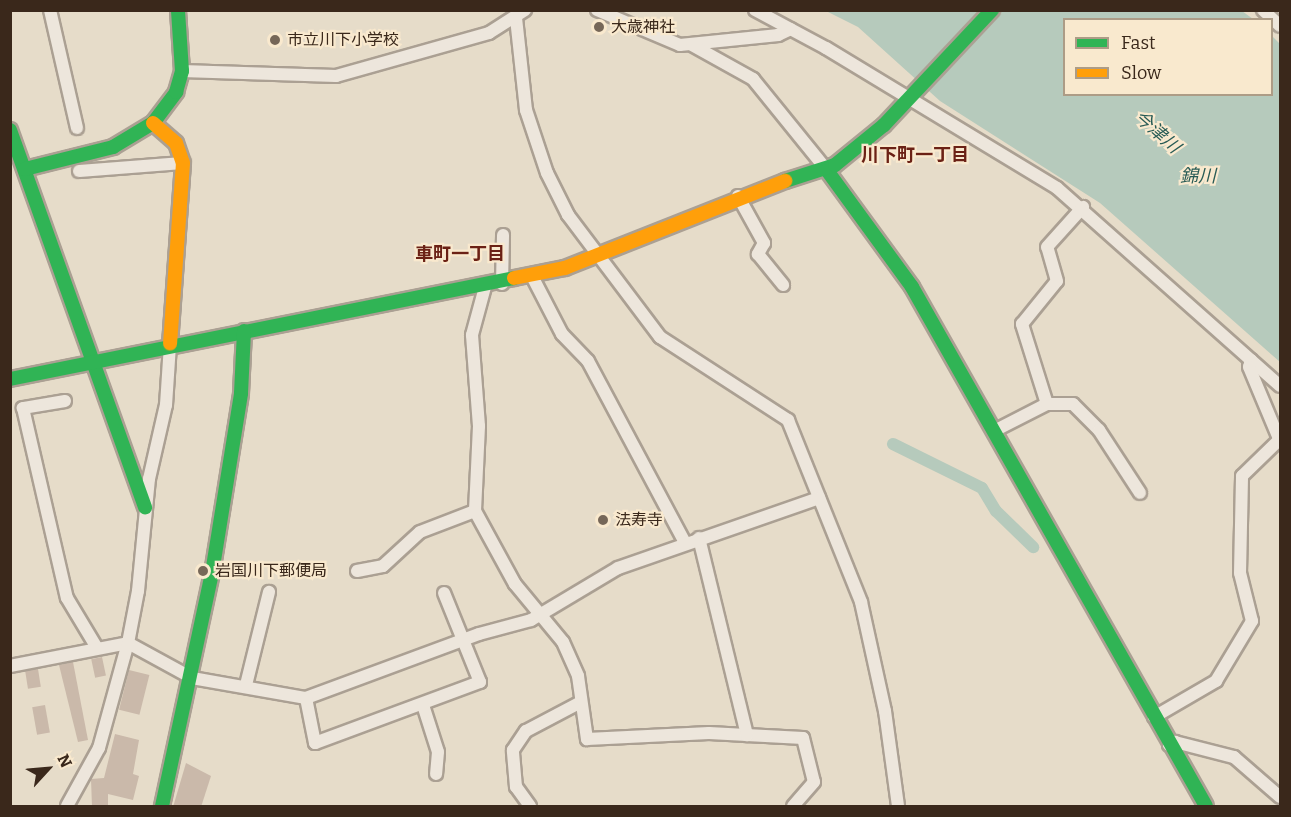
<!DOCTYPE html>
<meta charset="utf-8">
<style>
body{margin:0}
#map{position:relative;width:1291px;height:817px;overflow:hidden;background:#e6dcc9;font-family:Bitter,"Noto Sans JP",serif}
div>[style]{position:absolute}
.water>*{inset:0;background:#b6cabc}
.canal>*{height:12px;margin:-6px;padding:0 6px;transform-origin:6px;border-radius:6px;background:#b6cabc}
.building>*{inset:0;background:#cab9aa;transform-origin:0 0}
.roads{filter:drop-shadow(2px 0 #aba093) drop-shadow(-2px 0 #aba093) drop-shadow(0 2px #aba093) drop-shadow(0 -2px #aba093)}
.street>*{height:12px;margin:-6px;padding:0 6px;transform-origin:6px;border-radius:6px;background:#ede6dc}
.fast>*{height:14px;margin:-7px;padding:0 7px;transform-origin:7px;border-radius:7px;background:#30b455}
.slow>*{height:14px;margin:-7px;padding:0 7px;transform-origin:7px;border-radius:7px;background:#ff9f0a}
.dots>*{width:16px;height:16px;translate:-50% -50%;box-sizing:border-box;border:3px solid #f9e9ce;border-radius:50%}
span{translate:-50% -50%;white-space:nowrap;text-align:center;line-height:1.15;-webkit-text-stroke:4.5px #f9e9ce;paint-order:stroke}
.poi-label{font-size:16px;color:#3a281b}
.left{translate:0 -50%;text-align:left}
.water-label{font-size:18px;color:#285b55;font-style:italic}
.neighbourhood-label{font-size:18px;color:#6b2115;font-weight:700}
.frame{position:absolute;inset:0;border:12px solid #3a281b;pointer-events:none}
.legend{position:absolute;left:1063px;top:18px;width:210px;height:78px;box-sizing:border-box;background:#f9e9ce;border:2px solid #ad9c86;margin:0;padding:8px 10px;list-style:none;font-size:18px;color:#3a281b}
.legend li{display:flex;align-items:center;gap:12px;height:30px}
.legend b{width:30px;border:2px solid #ad9c86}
.north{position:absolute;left:18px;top:739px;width:60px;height:60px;-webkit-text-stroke:4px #f9e9ce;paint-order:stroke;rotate:64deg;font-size:16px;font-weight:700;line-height:24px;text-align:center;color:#3a281b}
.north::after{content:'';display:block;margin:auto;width:21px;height:27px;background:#3a281b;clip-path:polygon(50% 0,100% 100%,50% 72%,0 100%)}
</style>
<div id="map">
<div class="water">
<div style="clip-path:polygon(826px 11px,1242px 11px,1253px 19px,1064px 20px,1064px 94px,1272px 94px,1272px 36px,1280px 44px,1280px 362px,1100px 203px,940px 101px,858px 27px)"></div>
</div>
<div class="canal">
<div style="left:893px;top:444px;width:99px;rotate:26.3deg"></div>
<div style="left:982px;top:488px;width:27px;rotate:59deg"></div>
<div style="left:996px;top:511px;width:52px;rotate:44.2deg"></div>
</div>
<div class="building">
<div style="left:102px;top:657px;width:19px;height:11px;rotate:78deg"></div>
<div style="clip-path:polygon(73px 662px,88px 740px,78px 742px,59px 665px)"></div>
<div style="left:38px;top:669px;width:18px;height:13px;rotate:81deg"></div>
<div style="left:129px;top:670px;width:21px;height:41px;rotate:14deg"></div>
<div style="left:45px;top:705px;width:28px;height:13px;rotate:80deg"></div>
<div style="clip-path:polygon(115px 734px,139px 740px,133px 774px,139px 776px,133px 800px,108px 794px,108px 807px,92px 807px,91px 779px,104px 778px)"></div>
<div style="clip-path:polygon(186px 763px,211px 776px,201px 807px,173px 807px)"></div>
</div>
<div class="roads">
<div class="street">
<div style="left:50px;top:10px;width:121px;rotate:77.1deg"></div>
<div style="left:597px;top:10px;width:90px;rotate:22.9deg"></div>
<div style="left:680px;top:45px;width:99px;rotate:-5.8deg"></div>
<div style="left:778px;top:35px;width:14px;rotate:-25deg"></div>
<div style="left:755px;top:10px;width:81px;rotate:28.2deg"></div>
<div style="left:826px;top:48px;width:270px;rotate:31.2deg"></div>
<div style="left:1057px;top:188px;width:298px;rotate:41.6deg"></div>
<div style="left:1263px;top:10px;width:23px;rotate:43deg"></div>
<div style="left:516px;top:18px;width:93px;rotate:83.8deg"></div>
<div style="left:526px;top:110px;width:66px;rotate:71.6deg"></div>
<div style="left:547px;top:173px;width:47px;rotate:63.4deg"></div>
<div style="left:568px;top:215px;width:153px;rotate:53deg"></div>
<div style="left:660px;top:337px;width:153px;rotate:33deg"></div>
<div style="left:788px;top:420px;width:196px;rotate:68.1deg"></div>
<div style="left:861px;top:602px;width:112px;rotate:77.6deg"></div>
<div style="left:885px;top:711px;width:96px;rotate:82.2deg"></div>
<div style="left:692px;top:45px;width:70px;rotate:29.1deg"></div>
<div style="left:753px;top:79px;width:116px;rotate:51deg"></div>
<div style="left:182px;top:71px;width:154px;rotate:1.9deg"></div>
<div style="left:336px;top:76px;width:159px;rotate:-15.7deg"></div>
<div style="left:489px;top:33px;width:43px;rotate:-32.6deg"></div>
<div style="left:79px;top:171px;width:104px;rotate:-4.4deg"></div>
<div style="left:738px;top:196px;width:54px;rotate:61deg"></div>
<div style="left:764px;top:243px;width:13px;rotate:119deg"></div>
<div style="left:758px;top:254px;width:40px;rotate:51deg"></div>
<div style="left:533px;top:278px;width:63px;rotate:62.6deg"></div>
<div style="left:562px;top:334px;width:37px;rotate:46deg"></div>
<div style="left:588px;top:361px;width:206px;rotate:61.9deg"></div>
<div style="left:502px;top:284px;width:49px;rotate:-88.8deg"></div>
<div style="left:485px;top:287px;width:50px;rotate:105.2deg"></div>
<div style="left:472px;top:335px;width:91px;rotate:85.6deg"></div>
<div style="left:479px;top:426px;width:85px;rotate:92.7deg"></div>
<div style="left:475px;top:511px;width:83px;rotate:61.3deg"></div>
<div style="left:515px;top:584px;width:75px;rotate:50.4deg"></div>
<div style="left:563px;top:642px;width:37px;rotate:66deg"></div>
<div style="left:578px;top:676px;width:64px;rotate:81.9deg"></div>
<div style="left:587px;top:739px;width:122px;rotate:-2.8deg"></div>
<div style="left:709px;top:733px;width:94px;rotate:3deg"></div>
<div style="left:803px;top:738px;width:45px;rotate:76deg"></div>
<div style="left:814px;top:782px;width:32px;rotate:131deg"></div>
<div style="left:1251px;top:360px;width:7px;rotate:106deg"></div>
<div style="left:1249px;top:367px;width:80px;rotate:67.3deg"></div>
<div style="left:65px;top:401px;width:43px;rotate:170.5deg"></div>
<div style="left:23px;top:408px;width:195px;rotate:77deg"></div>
<div style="left:67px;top:598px;width:58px;rotate:59deg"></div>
<div style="left:1047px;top:404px;width:84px;rotate:-107.4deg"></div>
<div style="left:1022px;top:324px;width:55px;rotate:-50.9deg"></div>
<div style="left:1057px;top:281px;width:35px;rotate:-106deg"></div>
<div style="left:1047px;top:247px;width:54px;rotate:-48deg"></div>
<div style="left:994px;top:431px;width:59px;rotate:-27deg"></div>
<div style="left:1047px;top:404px;width:26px"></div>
<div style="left:1073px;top:404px;width:37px;rotate:45deg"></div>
<div style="left:1099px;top:430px;width:75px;rotate:56.9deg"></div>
<div style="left:699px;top:538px;width:203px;rotate:76.3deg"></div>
<div style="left:357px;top:571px;width:26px;rotate:-11deg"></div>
<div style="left:383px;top:566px;width:50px;rotate:-42.6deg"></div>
<div style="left:420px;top:532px;width:59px;rotate:-20.9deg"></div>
<div style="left:10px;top:666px;width:120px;rotate:-11deg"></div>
<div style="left:128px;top:643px;width:73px;rotate:28.7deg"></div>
<div style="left:192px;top:678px;width:116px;rotate:10deg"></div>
<div style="left:306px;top:698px;width:184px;rotate:-20.3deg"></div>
<div style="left:479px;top:634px;width:54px;rotate:-15.1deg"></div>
<div style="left:531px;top:620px;width:101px;rotate:-30.9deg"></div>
<div style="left:618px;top:568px;width:213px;rotate:-19.2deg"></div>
<div style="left:246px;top:685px;width:96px;rotate:-76.1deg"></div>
<div style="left:306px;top:698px;width:46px;rotate:78.7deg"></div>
<div style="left:315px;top:743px;width:176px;rotate:-20.3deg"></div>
<div style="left:480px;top:682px;width:96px;rotate:-112deg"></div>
<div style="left:423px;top:705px;width:49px;rotate:72.3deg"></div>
<div style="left:438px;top:752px;width:22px;rotate:95deg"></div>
<div style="left:1154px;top:717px;width:72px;rotate:-30.1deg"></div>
<div style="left:1216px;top:681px;width:70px;rotate:-59deg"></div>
<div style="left:1252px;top:621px;width:49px;rotate:-104deg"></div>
<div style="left:1240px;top:573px;width:97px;rotate:-88.8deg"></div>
<div style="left:1242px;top:476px;width:52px;rotate:-44.2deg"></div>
<div style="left:1169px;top:745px;width:7px;rotate:-27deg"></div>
<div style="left:1175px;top:742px;width:61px;rotate:14.3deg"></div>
<div style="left:1234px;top:757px;width:61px;rotate:41deg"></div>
<div style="left:67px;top:806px;width:66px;rotate:-61.1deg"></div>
<div style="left:99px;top:748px;width:109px;rotate:-74.6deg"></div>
<div style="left:128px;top:643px;width:53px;rotate:-79.1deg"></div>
<div style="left:138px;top:591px;width:113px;rotate:-84.4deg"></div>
<div style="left:149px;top:479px;width:76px;rotate:-77.1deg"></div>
<div style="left:166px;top:405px;width:61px;rotate:-86.2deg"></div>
<div style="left:530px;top:806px;width:24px;rotate:-126deg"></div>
<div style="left:516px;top:787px;width:37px;rotate:-95deg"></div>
<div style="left:513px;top:750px;width:23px;rotate:-56deg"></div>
<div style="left:526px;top:731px;width:60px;rotate:-27.8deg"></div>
</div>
<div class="fast">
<div style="left:10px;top:130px;width:401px;rotate:70.3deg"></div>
<div style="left:25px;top:169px;width:91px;rotate:-14deg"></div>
<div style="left:113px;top:147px;width:47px;rotate:-31deg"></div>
<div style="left:153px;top:123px;width:39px;rotate:-53deg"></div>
<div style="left:176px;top:92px;width:22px;rotate:-74deg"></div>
<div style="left:182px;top:71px;width:61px;rotate:-93.8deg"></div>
<div style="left:826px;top:169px;width:146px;rotate:53.9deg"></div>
<div style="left:912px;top:287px;width:596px;rotate:60.47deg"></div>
<div style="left:785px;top:181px;width:52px;rotate:-17.7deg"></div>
<div style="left:835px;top:165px;width:63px;rotate:-39.2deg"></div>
<div style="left:884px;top:125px;width:158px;rotate:-46.8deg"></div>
<div style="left:10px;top:379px;width:514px;rotate:-11.33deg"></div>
<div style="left:162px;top:806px;width:238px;rotate:-77.9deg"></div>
<div style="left:212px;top:573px;width:182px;rotate:-80.8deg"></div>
<div style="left:241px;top:393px;width:62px;rotate:-87.2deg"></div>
</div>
<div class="slow">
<div style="left:153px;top:123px;width:30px;rotate:41deg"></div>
<div style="left:176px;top:143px;width:21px;rotate:71deg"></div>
<div style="left:183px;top:163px;width:181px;rotate:94.1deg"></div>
<div style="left:514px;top:278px;width:52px;rotate:-11.1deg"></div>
<div style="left:565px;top:268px;width:237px;rotate:-21.6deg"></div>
</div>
</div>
<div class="dots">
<div style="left:599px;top:27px;background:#766758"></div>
<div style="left:275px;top:40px;background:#766758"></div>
<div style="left:603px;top:520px;background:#766758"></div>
<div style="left:203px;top:571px;background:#766758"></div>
</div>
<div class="poi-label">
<span class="left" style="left:611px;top:27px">大歳神社</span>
<span class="left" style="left:287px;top:40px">市立川下小学校</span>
<span class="left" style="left:615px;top:520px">法寿寺</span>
<span class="left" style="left:215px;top:571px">岩国川下郵便局</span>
</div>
<div class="water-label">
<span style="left:1157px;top:132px;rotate:41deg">今津川</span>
<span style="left:1198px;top:176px">錦川</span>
</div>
<div class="neighbourhood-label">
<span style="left:915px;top:155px">川下町一丁目</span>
<span style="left:460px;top:254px">車町一丁目</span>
</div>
<div class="frame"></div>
<ul class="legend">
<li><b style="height:8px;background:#30b455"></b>Fast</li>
<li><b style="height:8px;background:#ff9f0a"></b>Slow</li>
</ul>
<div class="north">N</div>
</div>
